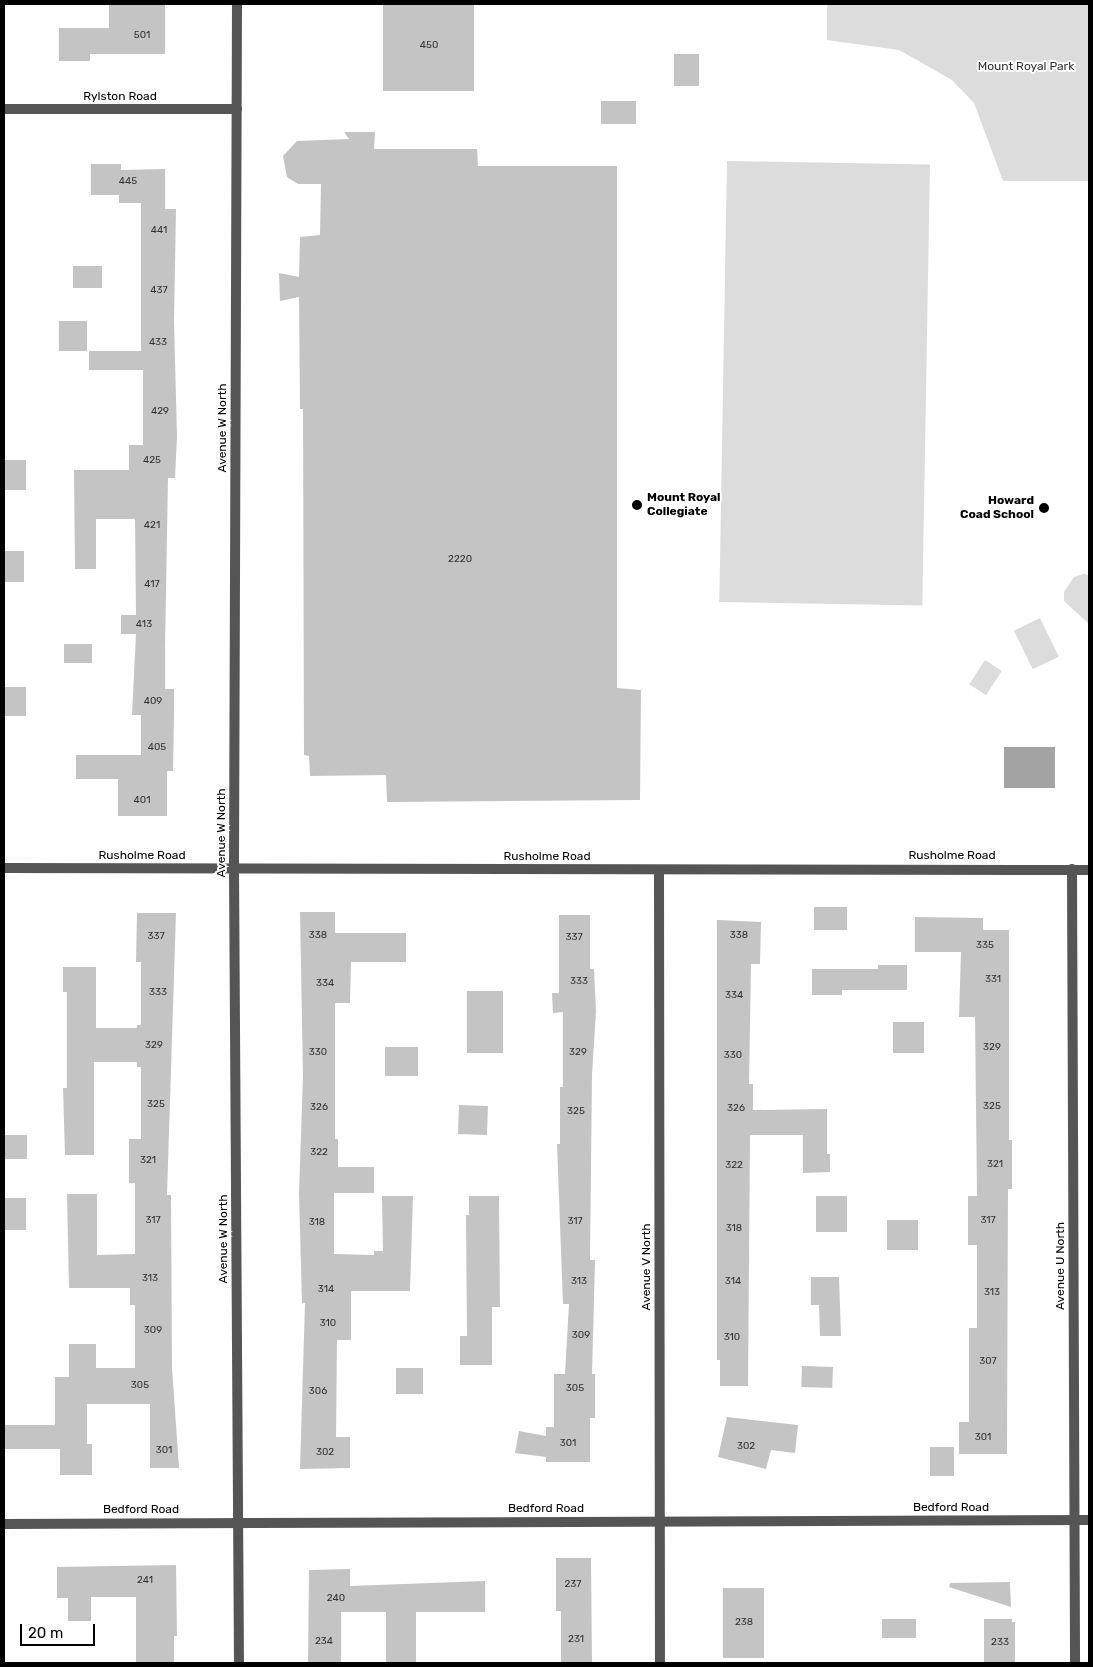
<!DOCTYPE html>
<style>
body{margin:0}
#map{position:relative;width:1093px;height:1667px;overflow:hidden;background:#fff;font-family:Rubik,sans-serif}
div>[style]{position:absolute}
.green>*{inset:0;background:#dcdcdc;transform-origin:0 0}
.water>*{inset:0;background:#a3a3a3;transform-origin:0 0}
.building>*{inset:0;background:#c4c4c4;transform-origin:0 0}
.minor>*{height:10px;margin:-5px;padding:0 5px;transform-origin:5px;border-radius:5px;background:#555}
.tertiary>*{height:10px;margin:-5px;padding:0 5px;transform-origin:5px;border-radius:5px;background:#555}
.dots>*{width:14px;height:14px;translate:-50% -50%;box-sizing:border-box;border:2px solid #fff;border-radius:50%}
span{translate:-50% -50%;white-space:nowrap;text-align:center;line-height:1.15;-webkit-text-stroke:4px #fff;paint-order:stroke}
.number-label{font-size:10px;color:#313131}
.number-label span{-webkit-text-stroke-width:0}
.park-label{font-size:12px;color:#333}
.street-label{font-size:12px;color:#000}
.poi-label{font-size:12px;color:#000;font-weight:700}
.left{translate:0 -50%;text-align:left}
.right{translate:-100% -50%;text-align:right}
.frame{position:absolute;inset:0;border:5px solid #000;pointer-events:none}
.scale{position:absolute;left:20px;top:1624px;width:75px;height:22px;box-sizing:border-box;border:2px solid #000;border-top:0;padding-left:6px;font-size:15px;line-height:18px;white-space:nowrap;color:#000;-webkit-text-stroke:4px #fff;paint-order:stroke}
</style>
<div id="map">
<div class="green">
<div style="clip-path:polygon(827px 4px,1089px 4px,1089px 181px,1003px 181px,974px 103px,952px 80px,899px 50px,827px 40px)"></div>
<div style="left:727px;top:161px;width:203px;height:441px;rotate:1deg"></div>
<div style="clip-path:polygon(1083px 574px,1089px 575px,1089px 624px,1064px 601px,1064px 592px,1074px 577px)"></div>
<div style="left:1040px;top:618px;width:43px;height:29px;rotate:64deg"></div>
<div style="left:985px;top:660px;width:20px;height:29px;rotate:33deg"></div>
</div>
<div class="water">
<div style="left:1055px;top:747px;width:41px;height:51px;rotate:90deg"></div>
</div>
<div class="building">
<div style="clip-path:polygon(109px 4px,165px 4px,165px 54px,90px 54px,90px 61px,59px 61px,59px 28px,109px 28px)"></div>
<div style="left:383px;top:4px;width:91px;height:87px"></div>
<div style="left:674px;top:54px;width:25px;height:32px"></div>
<div style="left:601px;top:101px;width:35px;height:23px"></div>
<div style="clip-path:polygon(344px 132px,375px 132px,374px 149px,477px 149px,478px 166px,617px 166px,617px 688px,641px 690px,640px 800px,387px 802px,386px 775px,310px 776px,309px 756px,304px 755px,303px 409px,300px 409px,299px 297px,280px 301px,279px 273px,299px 277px,300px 237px,320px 235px,321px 184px,298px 184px,287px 177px,283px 156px,297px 141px,349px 139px)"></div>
<div style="clip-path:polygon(91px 164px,121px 164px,121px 170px,165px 169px,165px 209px,176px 209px,174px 321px,177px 437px,175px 478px,168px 478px,165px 649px,165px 689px,174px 689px,174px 715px,173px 771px,167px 771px,167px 816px,118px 816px,118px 779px,76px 779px,76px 755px,141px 755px,141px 715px,132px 715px,136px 634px,121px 634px,121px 615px,136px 615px,135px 519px,96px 519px,96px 569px,75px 569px,74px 470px,129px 470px,129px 445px,143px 445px,143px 370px,89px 370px,89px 351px,141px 351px,141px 203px,119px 203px,119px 195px,91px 195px)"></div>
<div style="left:73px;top:266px;width:29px;height:22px"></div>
<div style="left:59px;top:321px;width:28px;height:30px"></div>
<div style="left:26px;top:460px;width:30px;height:22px;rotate:90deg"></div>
<div style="left:4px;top:551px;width:20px;height:31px"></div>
<div style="left:64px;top:644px;width:28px;height:19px"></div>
<div style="left:4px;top:687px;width:22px;height:29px"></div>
<div style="left:814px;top:907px;width:33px;height:23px"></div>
<div style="clip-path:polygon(300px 912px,335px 912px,335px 933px,406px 933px,406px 962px,351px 962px,350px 1003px,335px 1003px,335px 1139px,338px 1139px,338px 1167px,374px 1167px,374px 1193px,334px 1193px,334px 1254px,374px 1255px,374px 1251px,383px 1251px,382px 1196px,413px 1196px,410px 1291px,351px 1291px,351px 1340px,337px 1340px,336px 1437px,350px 1437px,350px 1468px,300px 1469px,305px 1303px,302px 1303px,299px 1193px,303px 1076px)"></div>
<div style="clip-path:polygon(137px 913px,176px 913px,167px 1195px,171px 1195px,172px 1368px,179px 1468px,150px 1468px,150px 1404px,87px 1404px,87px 1444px,92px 1444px,92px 1475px,60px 1475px,60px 1449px,4px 1449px,4px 1425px,55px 1425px,55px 1377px,69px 1377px,69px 1344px,96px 1344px,96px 1368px,135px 1368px,135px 1305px,130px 1305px,130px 1288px,69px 1288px,67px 1194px,97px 1194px,97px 1255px,135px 1254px,135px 1183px,129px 1183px,129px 1139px,141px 1139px,141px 1067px,137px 1067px,137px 1062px,94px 1062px,94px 1155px,65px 1155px,63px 1088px,67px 1088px,67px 992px,63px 992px,63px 967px,96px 967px,96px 1028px,137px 1028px,137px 1025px,141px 1025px,141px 962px,136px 962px)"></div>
<div style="clip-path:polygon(559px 915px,590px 915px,590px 969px,594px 969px,596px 1011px,592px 1075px,590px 1260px,595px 1260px,592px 1374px,595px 1374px,595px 1418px,590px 1418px,590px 1462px,546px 1462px,546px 1457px,515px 1453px,519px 1431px,546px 1436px,546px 1427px,554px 1427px,554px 1374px,565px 1374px,569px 1304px,563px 1304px,557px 1144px,560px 1144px,560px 1087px,563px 1087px,563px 1012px,553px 1013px,552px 993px,559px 993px)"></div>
<div style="clip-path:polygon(915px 917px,983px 918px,983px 930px,1009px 930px,1009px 1140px,1012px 1140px,1012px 1189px,1008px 1189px,1007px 1454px,959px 1454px,959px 1422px,969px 1422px,969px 1328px,977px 1328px,977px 1245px,968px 1245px,968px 1196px,977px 1196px,975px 1017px,959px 1017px,961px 952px,915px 952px)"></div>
<div style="clip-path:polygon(717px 920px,761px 922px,760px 964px,751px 964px,749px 1084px,753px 1084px,753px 1110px,827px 1109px,827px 1154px,830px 1154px,830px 1172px,803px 1173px,803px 1135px,750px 1135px,748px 1386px,720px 1386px,720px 1360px,717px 1360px)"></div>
<div style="clip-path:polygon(878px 965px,907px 965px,907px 990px,842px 990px,842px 995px,812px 995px,812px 969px,878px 969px)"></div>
<div style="left:467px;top:991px;width:36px;height:62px"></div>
<div style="left:893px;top:1022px;width:31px;height:31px"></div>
<div style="left:385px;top:1047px;width:33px;height:29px"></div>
<div style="left:459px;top:1105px;width:29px;height:29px;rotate:2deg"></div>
<div style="left:4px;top:1135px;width:23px;height:24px"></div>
<div style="clip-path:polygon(469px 1196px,499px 1196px,500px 1307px,492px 1307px,492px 1365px,460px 1365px,460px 1336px,467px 1336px,466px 1215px,469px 1215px)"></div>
<div style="left:816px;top:1196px;width:31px;height:36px"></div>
<div style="left:4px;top:1198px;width:22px;height:32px"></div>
<div style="left:887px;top:1220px;width:31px;height:30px"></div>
<div style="clip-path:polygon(811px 1277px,839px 1277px,841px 1336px,820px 1336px,819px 1305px,811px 1305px)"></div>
<div style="left:802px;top:1366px;width:31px;height:21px;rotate:2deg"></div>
<div style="left:423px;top:1368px;width:26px;height:27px;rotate:90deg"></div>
<div style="clip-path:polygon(727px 1417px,798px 1425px,795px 1453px,771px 1450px,766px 1469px,718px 1457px)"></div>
<div style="left:930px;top:1447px;width:24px;height:29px"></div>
<div style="clip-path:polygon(556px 1558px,591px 1558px,592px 1663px,561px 1663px,561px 1611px,556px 1611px)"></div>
<div style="clip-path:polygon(176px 1565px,177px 1636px,174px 1636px,174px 1663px,136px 1663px,136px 1597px,91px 1597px,91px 1621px,68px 1621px,68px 1598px,57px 1598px,57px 1567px)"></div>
<div style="clip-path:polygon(350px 1569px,350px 1586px,485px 1581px,485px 1612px,416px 1612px,416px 1663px,386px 1663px,386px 1612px,341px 1612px,341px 1663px,308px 1663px,309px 1570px)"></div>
<div style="clip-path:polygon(1010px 1582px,1011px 1607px,949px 1587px,950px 1583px)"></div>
<div style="left:723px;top:1588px;width:41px;height:70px"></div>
<div style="left:882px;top:1619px;width:34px;height:19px"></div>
<div style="clip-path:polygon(984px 1619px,1012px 1619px,1012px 1622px,1015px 1622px,1015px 1663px,984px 1663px)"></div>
</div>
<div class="minor">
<div style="left:4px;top:109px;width:233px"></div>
<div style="left:4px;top:868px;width:1085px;rotate:0.11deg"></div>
<div style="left:1072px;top:869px;width:794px;rotate:89.78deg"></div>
<div style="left:659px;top:870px;width:793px;rotate:89.93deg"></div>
<div style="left:4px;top:1524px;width:1085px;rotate:-0.21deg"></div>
</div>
<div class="tertiary">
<div style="left:237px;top:4px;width:864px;rotate:90.2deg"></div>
<div style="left:234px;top:868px;width:795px;rotate:89.64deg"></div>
</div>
<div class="dots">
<div style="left:637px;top:505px;background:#000"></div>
<div style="left:1044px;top:508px;background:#000"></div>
</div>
<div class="number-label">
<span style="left:142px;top:36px">501</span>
<span style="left:429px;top:46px">450</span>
<span style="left:128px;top:182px">445</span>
<span style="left:159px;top:231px">441</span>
<span style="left:159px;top:291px">437</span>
<span style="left:158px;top:343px">433</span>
<span style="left:160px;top:412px">429</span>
<span style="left:152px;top:461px">425</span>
<span style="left:152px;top:526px">421</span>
<span style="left:460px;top:560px">2220</span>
<span style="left:152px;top:585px">417</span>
<span style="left:144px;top:625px">413</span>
<span style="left:153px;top:702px">409</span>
<span style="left:157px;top:748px">405</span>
<span style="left:142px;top:801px">401</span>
<span style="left:318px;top:936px">338</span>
<span style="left:739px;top:936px">338</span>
<span style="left:156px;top:937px">337</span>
<span style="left:574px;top:938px">337</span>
<span style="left:985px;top:946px">335</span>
<span style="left:993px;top:980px">331</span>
<span style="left:579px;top:982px">333</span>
<span style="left:325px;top:984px">334</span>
<span style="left:158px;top:993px">333</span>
<span style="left:734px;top:996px">334</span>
<span style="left:154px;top:1046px">329</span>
<span style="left:992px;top:1048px">329</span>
<span style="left:318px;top:1053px">330</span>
<span style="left:578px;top:1053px">329</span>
<span style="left:733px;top:1056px">330</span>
<span style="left:156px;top:1105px">325</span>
<span style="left:992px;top:1107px">325</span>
<span style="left:319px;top:1108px">326</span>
<span style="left:736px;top:1109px">326</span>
<span style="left:576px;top:1112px">325</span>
<span style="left:319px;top:1153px">322</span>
<span style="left:148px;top:1161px">321</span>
<span style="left:995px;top:1165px">321</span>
<span style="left:734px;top:1166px">322</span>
<span style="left:153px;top:1221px">317</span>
<span style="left:988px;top:1221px">317</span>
<span style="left:575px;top:1222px">317</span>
<span style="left:317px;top:1223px">318</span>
<span style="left:734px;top:1229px">318</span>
<span style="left:150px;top:1279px">313</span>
<span style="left:579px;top:1282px">313</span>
<span style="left:733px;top:1282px">314</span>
<span style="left:326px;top:1290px">314</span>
<span style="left:992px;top:1293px">313</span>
<span style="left:328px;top:1324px">310</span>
<span style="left:153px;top:1331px">309</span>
<span style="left:581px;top:1336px">309</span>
<span style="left:732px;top:1338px">310</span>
<span style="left:988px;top:1362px">307</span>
<span style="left:140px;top:1386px">305</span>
<span style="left:575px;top:1389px">305</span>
<span style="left:318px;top:1392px">306</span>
<span style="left:983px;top:1438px">301</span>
<span style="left:568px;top:1444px">301</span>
<span style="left:746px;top:1447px">302</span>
<span style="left:164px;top:1451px">301</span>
<span style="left:325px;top:1453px">302</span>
<span style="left:145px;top:1581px">241</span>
<span style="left:573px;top:1585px">237</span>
<span style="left:336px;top:1599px">240</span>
<span style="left:744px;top:1623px">238</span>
<span style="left:576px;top:1640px">231</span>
<span style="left:324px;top:1642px">234</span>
<span style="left:1000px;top:1643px">233</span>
</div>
<div class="park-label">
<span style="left:1026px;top:67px">Mount Royal Park</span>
</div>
<div class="street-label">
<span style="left:120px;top:97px">Rylston Road</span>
<span style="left:223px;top:428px;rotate:-90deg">Avenue W North</span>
<span style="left:222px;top:833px;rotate:-90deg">Avenue W North</span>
<span style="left:142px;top:856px">Rusholme Road</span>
<span style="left:952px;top:856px">Rusholme Road</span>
<span style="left:547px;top:857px">Rusholme Road</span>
<span style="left:224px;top:1239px;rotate:-90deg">Avenue W North</span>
<span style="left:1061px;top:1266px;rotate:-90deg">Avenue U North</span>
<span style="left:647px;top:1267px;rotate:-90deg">Avenue V North</span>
<span style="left:951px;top:1508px">Bedford Road</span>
<span style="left:546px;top:1509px">Bedford Road</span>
<span style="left:141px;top:1510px">Bedford Road</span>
</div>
<div class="poi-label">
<span class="left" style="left:647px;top:505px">Mount Royal<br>Collegiate</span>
<span class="right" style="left:1034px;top:508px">Howard<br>Coad School</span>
</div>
<div class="frame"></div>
<div class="scale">20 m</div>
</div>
